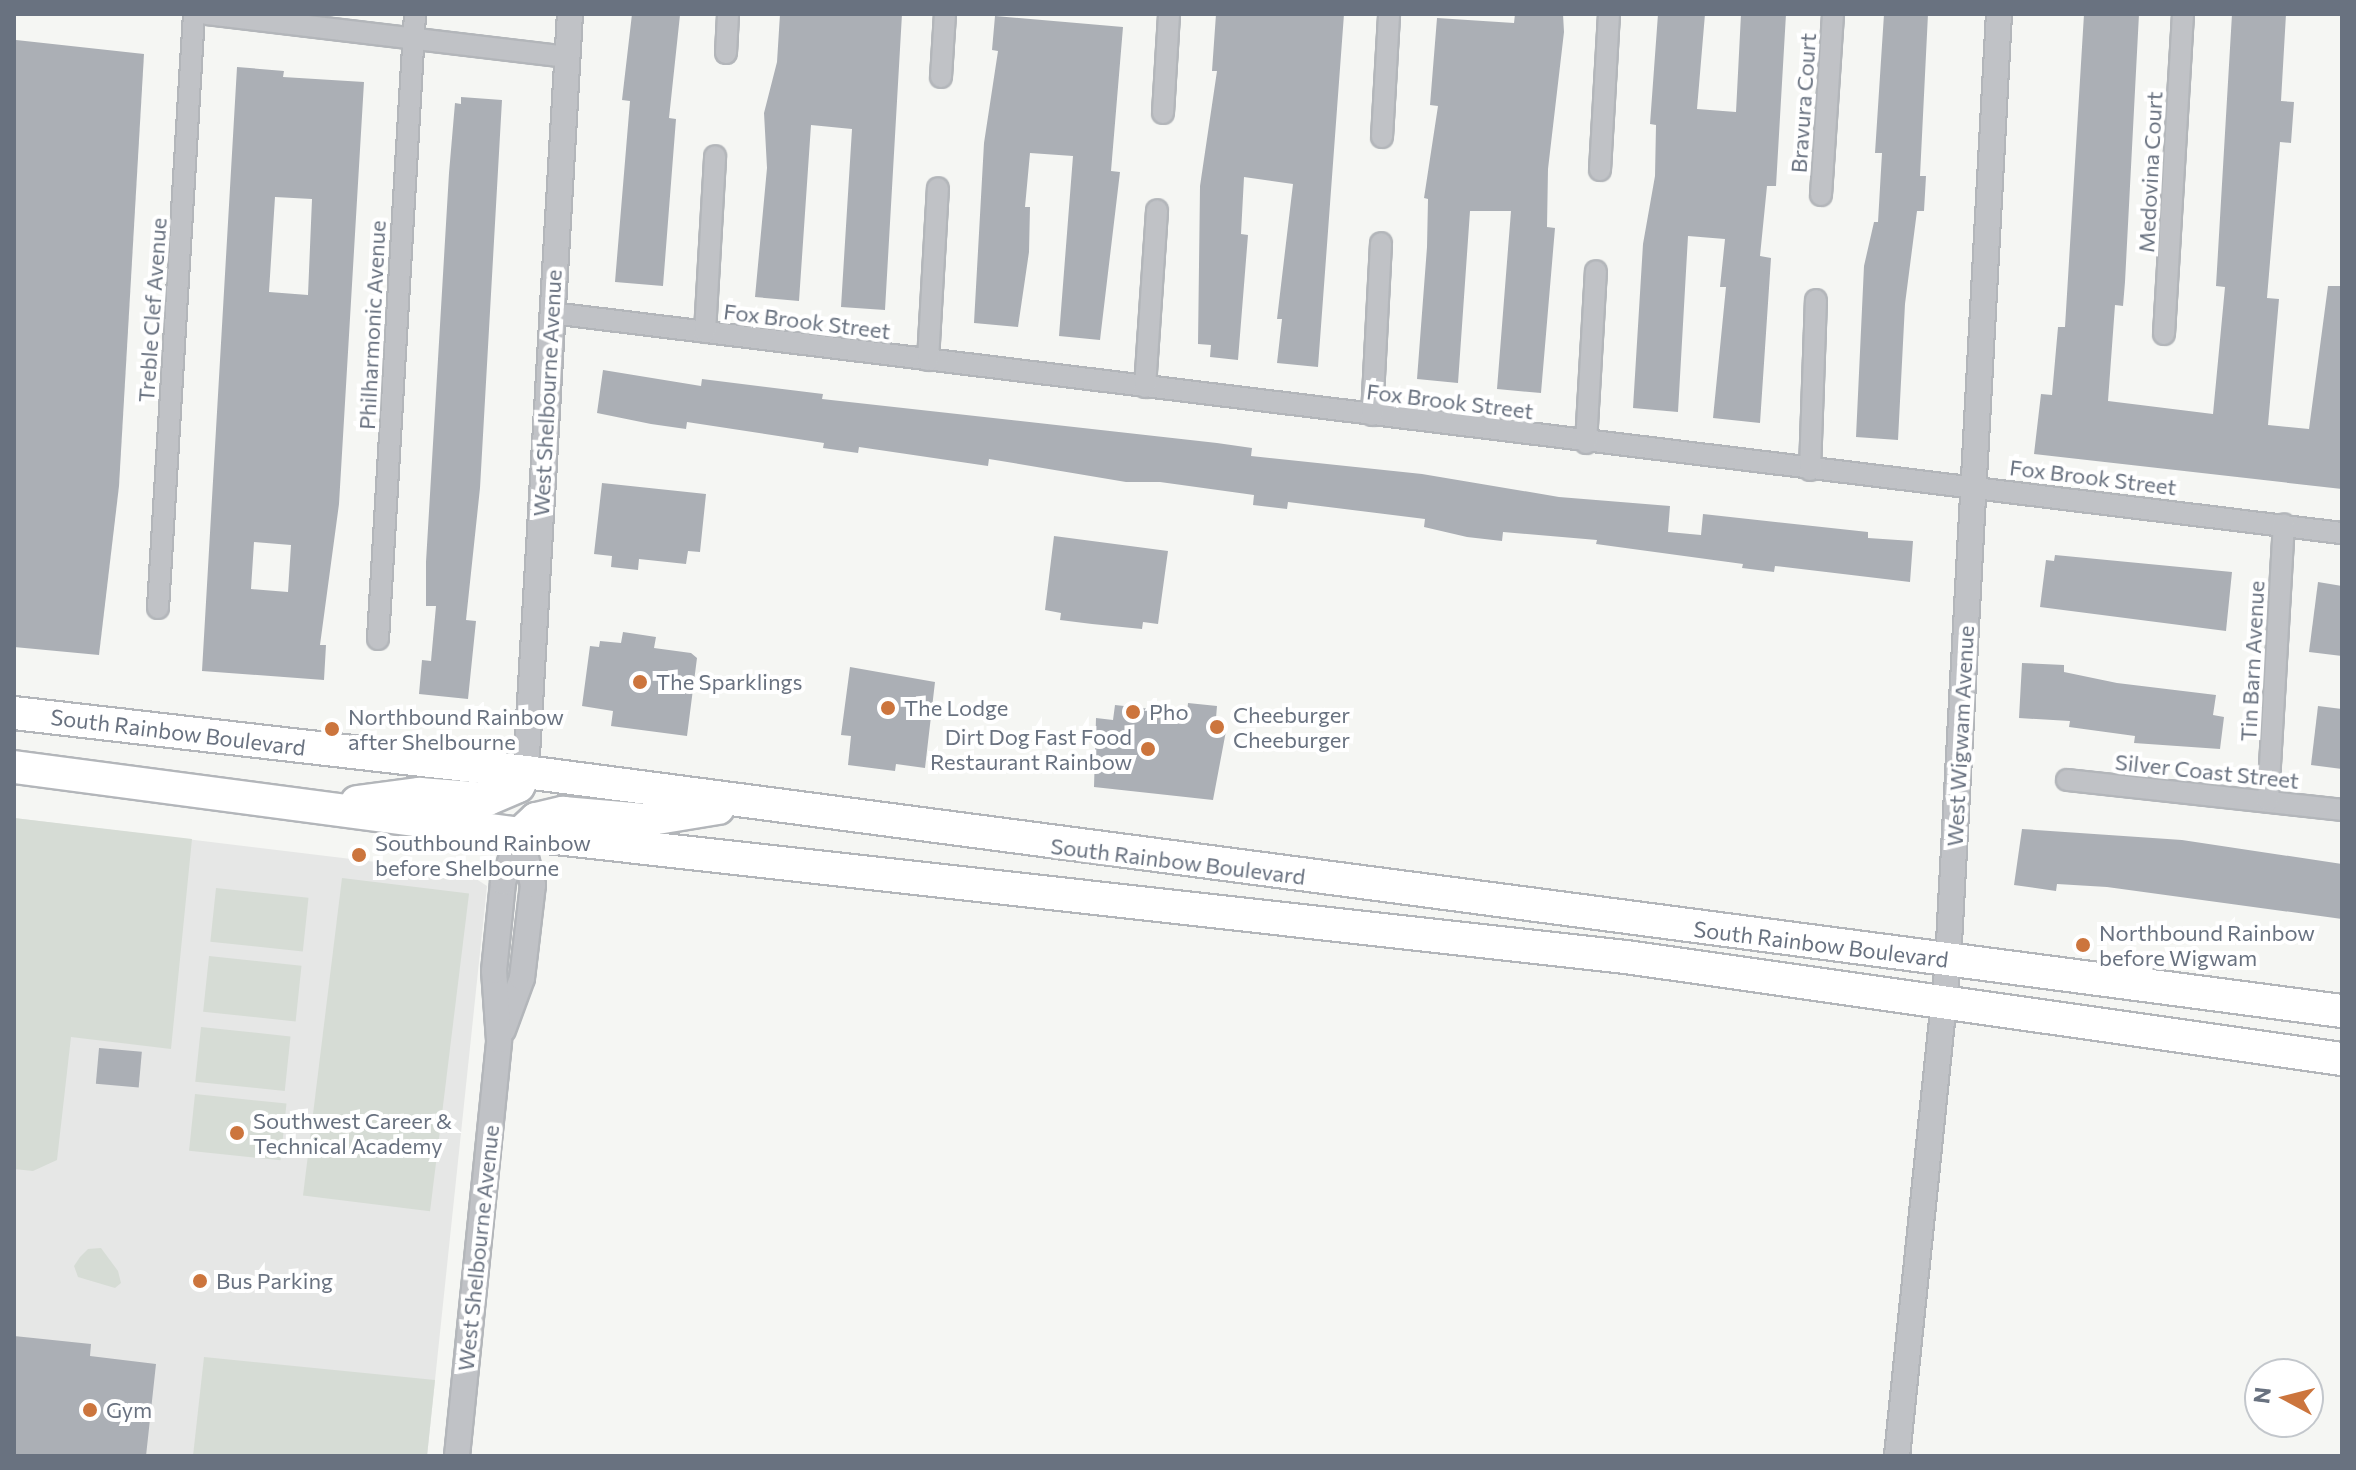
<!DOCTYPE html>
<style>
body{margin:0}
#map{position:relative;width:2356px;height:1470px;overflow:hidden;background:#f5f6f3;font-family:Commissioner,sans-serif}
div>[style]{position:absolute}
.built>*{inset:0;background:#e6e7e6}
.green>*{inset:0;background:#d6dcd5;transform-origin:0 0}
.building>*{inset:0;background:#abafb5;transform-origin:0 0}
.roads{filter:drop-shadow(2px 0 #b3b6ba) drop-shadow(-2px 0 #b3b6ba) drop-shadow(0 2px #b3b6ba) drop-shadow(0 -2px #b3b6ba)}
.minor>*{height:20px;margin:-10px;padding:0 10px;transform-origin:10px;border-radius:10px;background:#c0c2c6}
.tertiary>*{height:24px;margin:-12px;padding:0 12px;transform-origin:12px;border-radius:12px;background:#c0c2c6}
.primary>*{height:32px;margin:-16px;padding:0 16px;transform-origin:16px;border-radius:16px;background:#fff}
.dots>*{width:22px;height:22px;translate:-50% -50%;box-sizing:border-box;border:4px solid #fff;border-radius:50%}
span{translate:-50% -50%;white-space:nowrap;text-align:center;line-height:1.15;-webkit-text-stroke:8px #fff;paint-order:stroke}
.street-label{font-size:22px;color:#697280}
.poi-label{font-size:22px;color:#697280}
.left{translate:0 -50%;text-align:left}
.right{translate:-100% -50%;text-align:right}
.frame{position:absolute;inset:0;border:16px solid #697280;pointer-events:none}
.north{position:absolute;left:2244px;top:1358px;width:80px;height:80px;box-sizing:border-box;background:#fff;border:2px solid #c3c7cc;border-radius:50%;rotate:277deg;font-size:22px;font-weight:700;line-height:32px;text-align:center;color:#697280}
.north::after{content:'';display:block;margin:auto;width:28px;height:36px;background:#cc753d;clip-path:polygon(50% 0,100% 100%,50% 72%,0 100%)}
</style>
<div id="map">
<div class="built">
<div style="clip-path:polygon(14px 818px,467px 873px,487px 886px,427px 1456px,14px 1456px)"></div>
</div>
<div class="green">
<div style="clip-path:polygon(14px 818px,192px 839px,171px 1049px,71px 1037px,57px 1160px,33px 1171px,14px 1169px)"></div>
<div style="left:342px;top:878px;width:128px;height:320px;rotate:7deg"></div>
<div style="left:216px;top:888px;width:93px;height:54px;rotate:6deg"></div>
<div style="left:209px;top:956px;width:93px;height:56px;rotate:6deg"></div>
<div style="left:201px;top:1027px;width:90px;height:55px;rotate:6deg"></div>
<div style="left:195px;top:1094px;width:92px;height:57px;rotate:6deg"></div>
<div style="clip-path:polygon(101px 1248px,118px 1271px,121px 1283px,115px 1288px,78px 1277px,74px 1266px,80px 1257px,88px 1249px)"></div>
<div style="clip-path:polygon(204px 1357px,435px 1380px,427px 1456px,193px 1456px)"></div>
</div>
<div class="building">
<div style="clip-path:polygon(632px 14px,680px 15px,669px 118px,676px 119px,663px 286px,615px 282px,630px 101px,622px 100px)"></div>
<div style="clip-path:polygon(780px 14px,902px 14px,885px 310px,841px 307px,852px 129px,811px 125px,799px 301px,755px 297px,767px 168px,764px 113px,777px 62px)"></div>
<div style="clip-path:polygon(1216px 14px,1344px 14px,1318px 367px,1277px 363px,1282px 319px,1277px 319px,1293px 184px,1244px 177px,1241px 234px,1248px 235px,1238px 360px,1210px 357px,1211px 345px,1198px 344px,1200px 186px,1217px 71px,1212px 71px)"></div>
<div style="clip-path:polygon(1515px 14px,1563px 14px,1564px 32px,1548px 169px,1547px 227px,1555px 228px,1541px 393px,1497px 389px,1511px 211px,1470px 211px,1458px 383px,1417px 379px,1427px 247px,1428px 199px,1424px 198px,1438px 106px,1430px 105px,1437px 18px,1514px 23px)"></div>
<div style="clip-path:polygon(1658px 14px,1705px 14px,1697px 109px,1736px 112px,1741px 14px,1786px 14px,1776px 186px,1767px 186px,1760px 256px,1771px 258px,1760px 423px,1713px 418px,1726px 287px,1720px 287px,1725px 239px,1688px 236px,1678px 412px,1633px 408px,1643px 244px,1655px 176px,1656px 125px,1650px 124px)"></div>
<div style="clip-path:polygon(1884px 14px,1928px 14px,1920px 176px,1926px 176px,1924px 211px,1917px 211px,1905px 304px,1898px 440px,1856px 437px,1864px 266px,1874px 222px,1878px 222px,1882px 153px,1875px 153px)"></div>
<div style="clip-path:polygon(2084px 14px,2139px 14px,2125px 282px,2123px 306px,2115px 305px,2108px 401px,2213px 414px,2225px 287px,2216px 286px,2232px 14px,2286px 14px,2281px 101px,2294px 102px,2291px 143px,2280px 142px,2267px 298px,2279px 299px,2268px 425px,2309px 429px,2328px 286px,2342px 286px,2342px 489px,2034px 454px,2041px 394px,2052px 395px,2058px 327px,2065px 327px)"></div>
<div style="clip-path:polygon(995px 16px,1123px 27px,1111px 171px,1120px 172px,1100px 340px,1059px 336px,1073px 156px,1030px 153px,1025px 207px,1030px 207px,1029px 252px,1018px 327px,974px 323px,984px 143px,998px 51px,992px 50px)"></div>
<div style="clip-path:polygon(16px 40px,144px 54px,119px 486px,99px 655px,14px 647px)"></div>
<div style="clip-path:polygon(evenodd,237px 67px,284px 71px,283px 77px,364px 82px,339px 504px,320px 645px,326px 645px,324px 680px,202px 671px,237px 67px,275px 197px,312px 199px,308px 295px,269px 292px,275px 197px,237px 67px,254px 542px,291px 545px,288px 592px,251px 589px,254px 542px)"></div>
<div style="clip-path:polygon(461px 97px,502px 100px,480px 488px,466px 620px,476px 621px,468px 699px,419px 694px,422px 660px,431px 661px,436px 606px,426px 606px,426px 562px,449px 173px,455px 103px,461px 104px)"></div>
<div style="clip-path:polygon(603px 370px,701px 386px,702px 379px,823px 394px,822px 399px,1217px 443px,1252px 448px,1251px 456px,1422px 474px,1559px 497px,1670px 506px,1668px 532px,1701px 535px,1703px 514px,1868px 532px,1868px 538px,1913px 541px,1910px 582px,1775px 566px,1774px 572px,1742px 568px,1743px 564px,1596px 544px,1597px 540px,1503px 532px,1502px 541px,1467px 537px,1424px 527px,1425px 519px,1288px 502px,1287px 509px,1253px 505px,1254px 495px,1160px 482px,1126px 482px,989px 459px,988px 466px,859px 447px,858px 453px,823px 448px,824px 443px,687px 422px,686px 429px,651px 424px,597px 413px)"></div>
<div style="clip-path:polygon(602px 483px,706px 494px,700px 552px,688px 551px,686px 564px,639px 559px,638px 570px,611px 567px,612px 556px,594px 554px)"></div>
<div style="clip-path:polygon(1054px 536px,1168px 551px,1158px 624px,1143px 622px,1142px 629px,1092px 624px,1060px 620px,1061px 613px,1045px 610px)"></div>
<div style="clip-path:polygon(2055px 555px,2232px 572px,2226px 631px,2040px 607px,2046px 560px,2054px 561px)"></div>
<div style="clip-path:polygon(2318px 582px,2342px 586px,2342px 656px,2309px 652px)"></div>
<div style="clip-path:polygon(623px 632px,656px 637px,654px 648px,691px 653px,697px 658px,687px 736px,611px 726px,613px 711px,582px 706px,590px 646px,599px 647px,600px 641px,621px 643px)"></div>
<div style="clip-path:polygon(2022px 663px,2064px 665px,2064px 672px,2117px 683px,2216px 695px,2213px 715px,2224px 717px,2220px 749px,2134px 743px,2135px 736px,2069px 727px,2070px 721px,2019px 718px)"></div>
<div style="clip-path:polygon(850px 667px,935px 682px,925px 768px,896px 764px,895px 771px,848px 765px,851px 736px,841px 735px)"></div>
<div style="clip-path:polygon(1188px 703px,1217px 706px,1215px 730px,1226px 731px,1213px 800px,1094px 787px,1096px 718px,1113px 720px,1115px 705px,1187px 713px)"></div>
<div style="clip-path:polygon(2318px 706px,2342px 709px,2342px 769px,2311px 765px)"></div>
<div style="clip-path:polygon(2022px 829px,2182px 840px,2342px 864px,2342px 919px,2107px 887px,2057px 884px,2056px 891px,2014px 885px)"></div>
<div style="left:99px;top:1048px;width:43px;height:36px;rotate:5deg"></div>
<div style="clip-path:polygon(14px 1336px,91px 1344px,90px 1356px,156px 1364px,146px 1456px,14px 1456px)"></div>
</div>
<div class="roads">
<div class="minor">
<div style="left:207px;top:14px;width:363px;rotate:6.8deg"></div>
<div style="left:726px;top:53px;width:39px;rotate:-87deg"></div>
<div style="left:941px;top:77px;width:63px;rotate:-86.4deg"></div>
<div style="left:1163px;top:113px;width:99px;rotate:-86.5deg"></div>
<div style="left:1382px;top:137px;width:123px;rotate:-86.7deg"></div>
<div style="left:1600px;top:170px;width:156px;rotate:-86.7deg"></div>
<div style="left:1821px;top:195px;width:181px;rotate:-86.2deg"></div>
<div style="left:552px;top:313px;width:1803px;rotate:7.01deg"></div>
<div style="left:705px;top:332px;width:176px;rotate:-86.7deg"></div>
<div style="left:2164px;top:334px;width:321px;rotate:-86.6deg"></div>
<div style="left:928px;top:360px;width:172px;rotate:-86.7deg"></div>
<div style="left:1145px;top:387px;width:177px;rotate:-86.1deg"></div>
<div style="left:1372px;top:415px;width:172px;rotate:-87deg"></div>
<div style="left:1586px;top:443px;width:172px;rotate:-86.7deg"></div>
<div style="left:1810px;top:470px;width:170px;rotate:-88deg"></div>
<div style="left:158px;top:608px;width:595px;rotate:-86.53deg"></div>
<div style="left:378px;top:639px;width:626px;rotate:-86.61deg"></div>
<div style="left:2067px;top:780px;width:277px;rotate:6.2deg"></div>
<div style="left:2268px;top:800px;width:276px;rotate:-86.7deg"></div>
</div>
<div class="tertiary">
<div style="left:526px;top:772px;width:759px;rotate:-86.68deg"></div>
<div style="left:503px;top:1030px;width:55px;rotate:-69.9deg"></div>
<div style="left:522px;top:978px;width:94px;rotate:-83.3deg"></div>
<div style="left:533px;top:885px;width:53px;rotate:-104.3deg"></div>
<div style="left:457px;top:1456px;width:418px;rotate:-84.2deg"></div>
<div style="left:499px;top:1040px;width:69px;rotate:-94.1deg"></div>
<div style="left:494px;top:971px;width:89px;rotate:-84.2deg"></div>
<div style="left:503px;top:882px;width:51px;rotate:-70.5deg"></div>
<div style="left:1897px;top:1456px;width:498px;rotate:-84.1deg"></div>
<div style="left:1948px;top:961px;width:948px;rotate:-86.92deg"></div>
</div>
<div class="primary">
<div style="left:14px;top:713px;width:515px;rotate:6.57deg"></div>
<div style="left:526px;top:772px;width:1832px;rotate:7.5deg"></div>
<div style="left:14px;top:767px;width:510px;rotate:7.54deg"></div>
<div style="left:520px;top:834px;width:1113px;rotate:6.35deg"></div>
<div style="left:1626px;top:957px;width:723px;rotate:8.11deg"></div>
<div style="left:357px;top:802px;width:63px;rotate:-7.4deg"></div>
<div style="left:419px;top:794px;width:69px;rotate:4.1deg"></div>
<div style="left:488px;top:799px;width:33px;rotate:-23deg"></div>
<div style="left:518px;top:786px;width:16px;rotate:-60deg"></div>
<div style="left:520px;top:834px;width:22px;rotate:-43deg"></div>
<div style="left:536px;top:819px;width:28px;rotate:-13deg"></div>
<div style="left:563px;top:813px;width:82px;rotate:4.9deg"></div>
<div style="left:645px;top:820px;width:74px;rotate:-9.3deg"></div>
</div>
</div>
<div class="dots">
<div style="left:640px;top:682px;background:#cc753d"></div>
<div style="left:888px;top:708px;background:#cc753d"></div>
<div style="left:1133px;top:712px;background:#cc753d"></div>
<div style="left:1217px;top:727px;background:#cc753d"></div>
<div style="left:332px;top:729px;background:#cc753d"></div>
<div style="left:1148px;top:749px;background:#cc753d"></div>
<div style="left:359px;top:855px;background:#cc753d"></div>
<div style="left:2083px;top:945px;background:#cc753d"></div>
<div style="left:237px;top:1133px;background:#cc753d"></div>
<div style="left:200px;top:1281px;background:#cc753d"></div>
<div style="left:90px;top:1410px;background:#cc753d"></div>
</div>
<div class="street-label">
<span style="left:1803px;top:103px;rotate:-86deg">Bravura Court</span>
<span style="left:2150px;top:172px;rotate:-87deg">Medovina Court</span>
<span style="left:152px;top:310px;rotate:-86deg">Treble Clef Avenue</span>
<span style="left:807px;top:321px;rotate:7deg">Fox Brook Street</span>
<span style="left:372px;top:325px;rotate:-87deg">Philharmonic Avenue</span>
<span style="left:547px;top:393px;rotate:-87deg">West Shelbourne Avenue</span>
<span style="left:1450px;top:401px;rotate:7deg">Fox Brook Street</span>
<span style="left:2093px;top:477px;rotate:7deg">Fox Brook Street</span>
<span style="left:2252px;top:661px;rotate:-87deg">Tin Barn Avenue</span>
<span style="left:178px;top:732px;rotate:7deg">South Rainbow Boulevard</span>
<span style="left:1960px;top:736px;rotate:-87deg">West Wigwam Avenue</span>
<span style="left:2207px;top:771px;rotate:6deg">Silver Coast Street</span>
<span style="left:1178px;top:861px;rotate:7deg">South Rainbow Boulevard</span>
<span style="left:1821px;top:944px;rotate:7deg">South Rainbow Boulevard</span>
<span style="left:478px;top:1248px;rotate:-84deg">West Shelbourne Avenue</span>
</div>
<div class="poi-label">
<span class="left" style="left:656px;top:682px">The Sparklings</span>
<span class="left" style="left:904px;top:708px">The Lodge</span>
<span class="left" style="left:1149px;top:712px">Pho</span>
<span class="left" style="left:1233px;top:727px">Cheeburger<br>Cheeburger</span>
<span class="left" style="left:348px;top:729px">Northbound Rainbow<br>after Shelbourne</span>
<span class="right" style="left:1132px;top:749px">Dirt Dog Fast Food<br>Restaurant Rainbow</span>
<span class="left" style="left:375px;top:855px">Southbound Rainbow<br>before Shelbourne</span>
<span class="left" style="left:2099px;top:945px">Northbound Rainbow<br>before Wigwam</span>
<span class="left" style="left:253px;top:1133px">Southwest Career &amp;<br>Technical Academy</span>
<span class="left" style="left:216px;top:1281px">Bus Parking</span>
<span class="left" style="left:106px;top:1410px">Gym</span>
</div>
<div class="frame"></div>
<div class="north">N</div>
</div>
